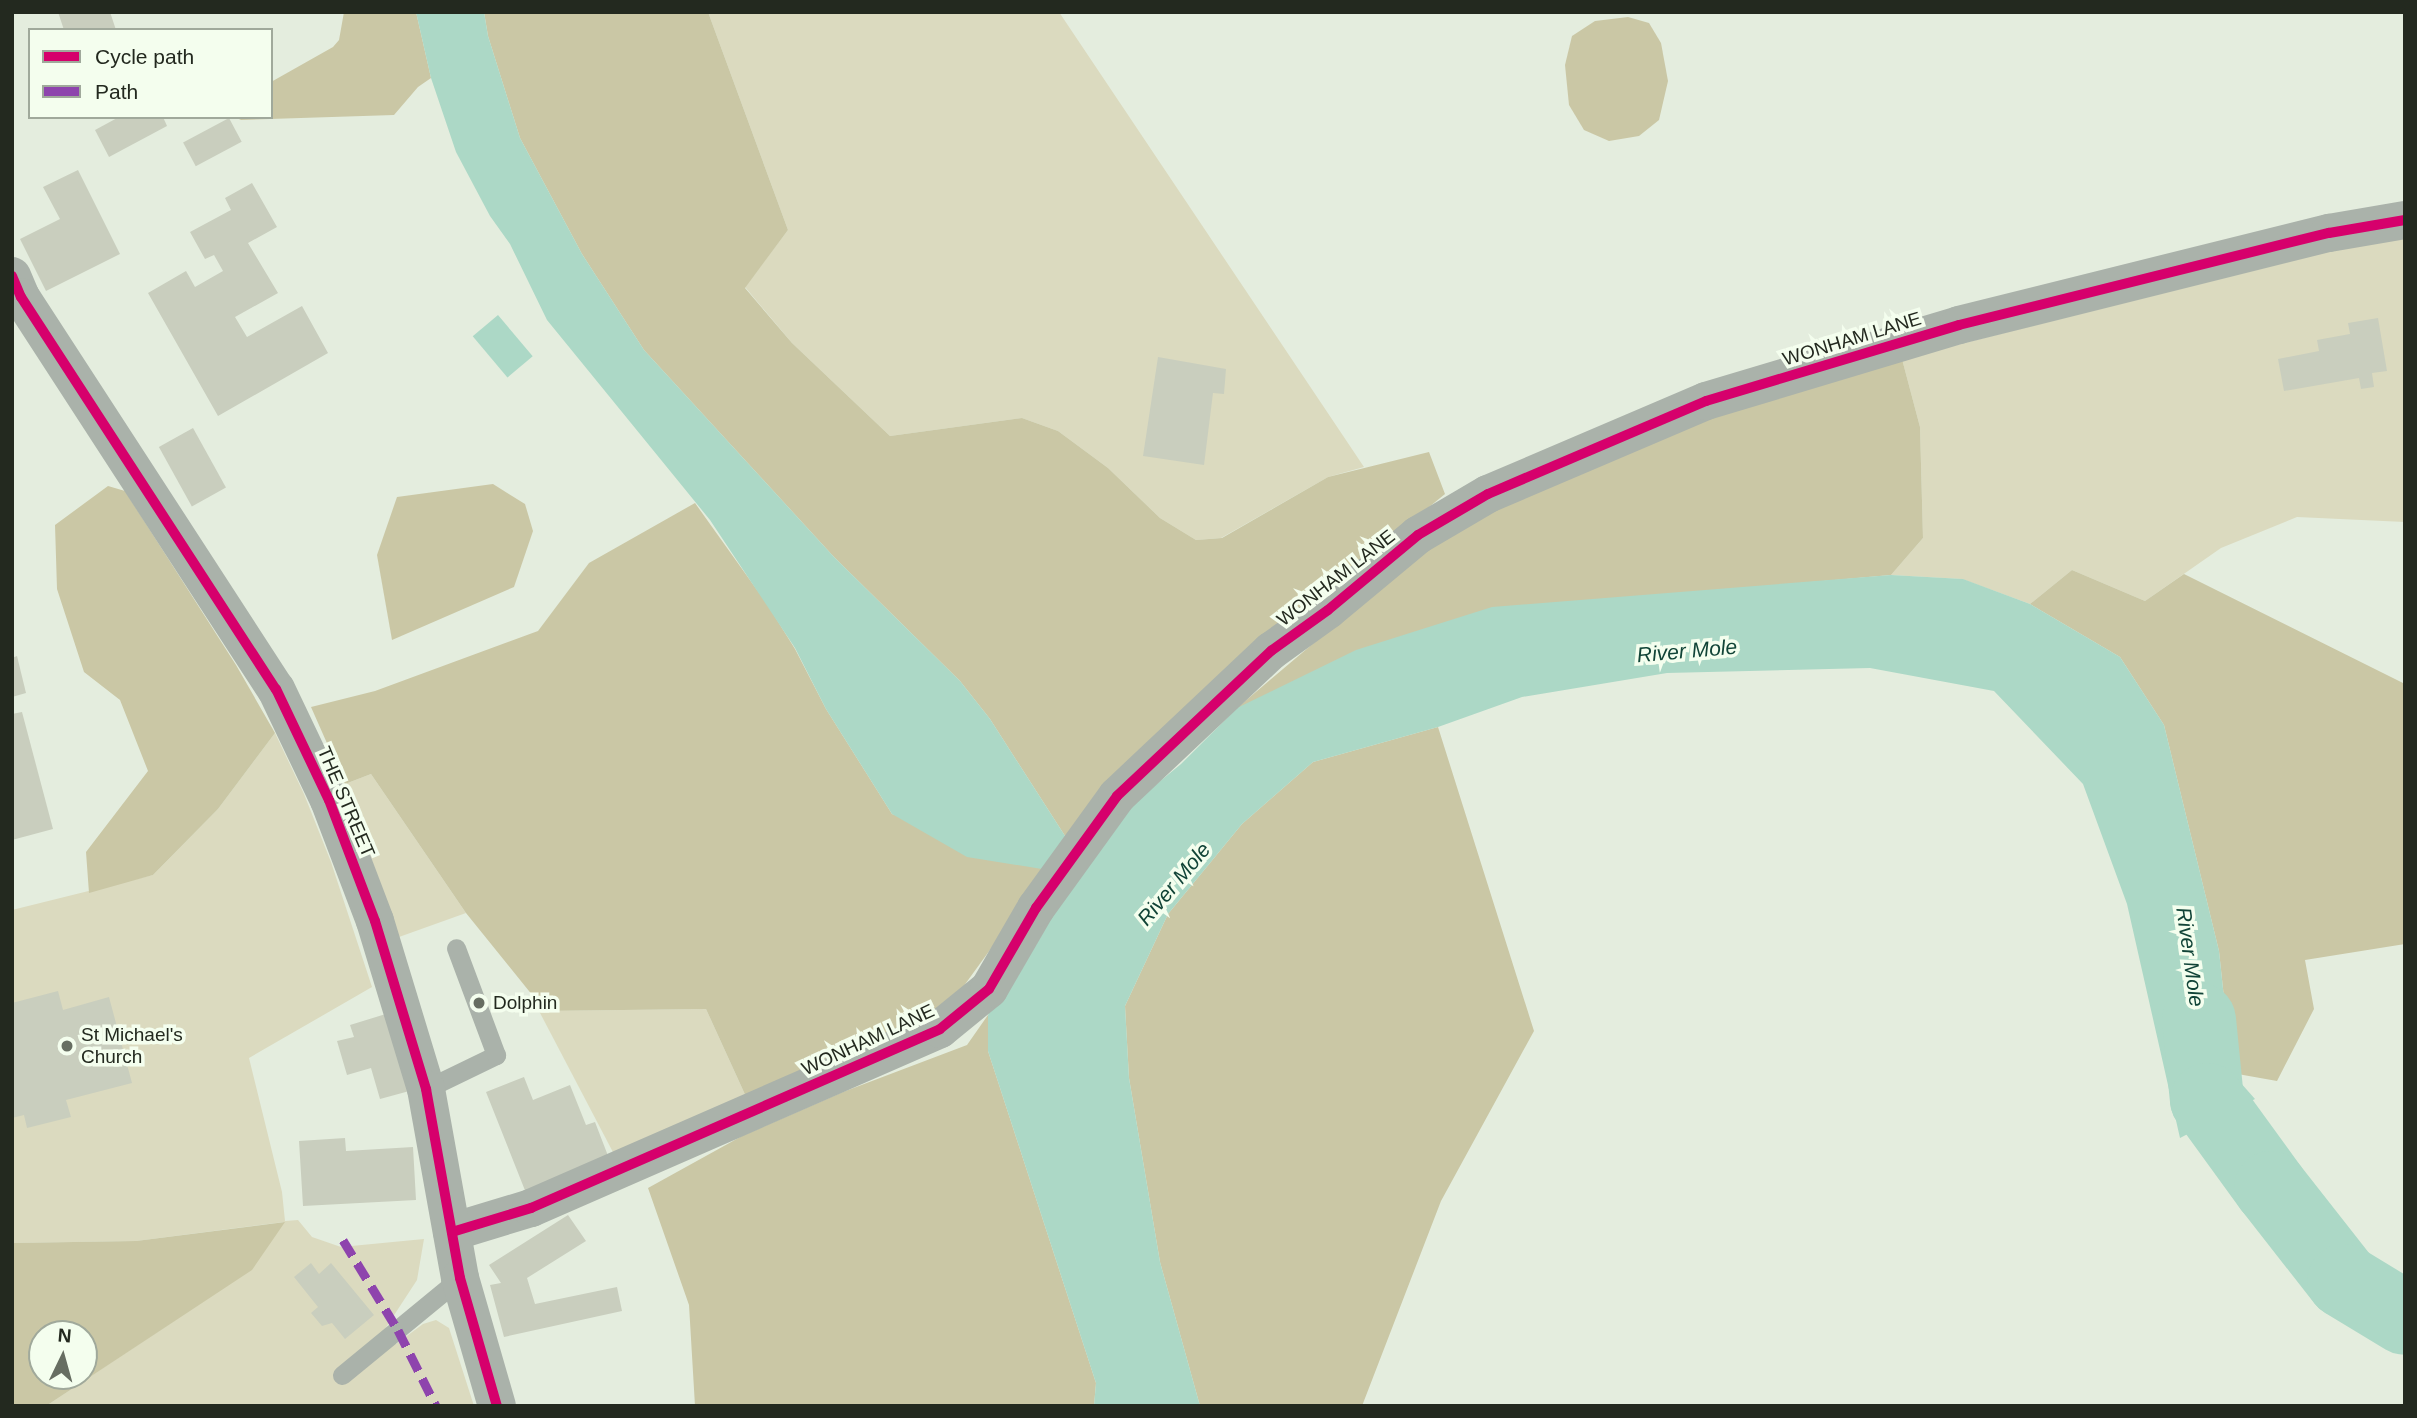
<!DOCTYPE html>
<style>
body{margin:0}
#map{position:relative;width:2417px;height:1418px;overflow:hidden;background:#e4edde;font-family:Arial,sans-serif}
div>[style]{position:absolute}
.green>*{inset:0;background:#dbdabf}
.forest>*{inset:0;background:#cac7a5}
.water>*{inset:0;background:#acd8c6;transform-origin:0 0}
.river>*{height:74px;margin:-37px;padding:0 37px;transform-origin:37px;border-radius:37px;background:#acd8c6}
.building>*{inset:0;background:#c9cebe;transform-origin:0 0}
.service>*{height:19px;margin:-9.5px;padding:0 9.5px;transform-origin:9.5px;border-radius:9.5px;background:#aab2aa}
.minor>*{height:38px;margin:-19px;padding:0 19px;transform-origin:19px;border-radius:19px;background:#aab2aa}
.tertiary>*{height:38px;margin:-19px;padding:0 19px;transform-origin:19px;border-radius:19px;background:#aab2aa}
.quiet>*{height:9px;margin-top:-4.5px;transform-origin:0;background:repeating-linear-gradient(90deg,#8e44ad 0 18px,transparent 0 27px)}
.cycleway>*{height:10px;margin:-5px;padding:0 5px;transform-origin:5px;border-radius:5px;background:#d6006c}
.dots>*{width:19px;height:19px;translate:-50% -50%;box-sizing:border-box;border:4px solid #f4feee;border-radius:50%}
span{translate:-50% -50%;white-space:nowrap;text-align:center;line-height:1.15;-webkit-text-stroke:7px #f4feee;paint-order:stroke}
.street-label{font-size:19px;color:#23291f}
.poi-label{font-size:19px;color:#23291f}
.left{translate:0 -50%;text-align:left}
.water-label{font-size:21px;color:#114437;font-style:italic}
.frame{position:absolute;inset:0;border:14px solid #23291f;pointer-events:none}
.legend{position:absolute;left:28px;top:28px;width:245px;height:91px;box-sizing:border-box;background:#f4feee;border:2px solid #a0a99b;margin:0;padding:9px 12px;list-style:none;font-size:21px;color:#23291f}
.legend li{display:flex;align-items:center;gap:14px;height:35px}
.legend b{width:35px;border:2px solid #a0a99b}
.north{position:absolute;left:28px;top:1320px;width:70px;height:70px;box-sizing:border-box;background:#f4feee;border:2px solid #a0a99b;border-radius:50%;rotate:5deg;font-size:19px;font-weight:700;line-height:28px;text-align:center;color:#23291f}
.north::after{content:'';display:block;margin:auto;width:24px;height:32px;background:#676e62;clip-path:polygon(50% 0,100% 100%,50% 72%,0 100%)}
</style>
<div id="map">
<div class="green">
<div style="clip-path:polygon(708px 12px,1059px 12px,1364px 467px,1328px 477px,1221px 538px,1196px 540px,1160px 518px,1108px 468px,1058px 431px,1022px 418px,890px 436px,792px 343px,745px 287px,788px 230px)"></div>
<div style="clip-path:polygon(2405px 230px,2405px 522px,2297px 517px,2221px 548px,2145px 601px,2072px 570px,2030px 604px,1962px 579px,1891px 575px,1923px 538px,1920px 427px,1902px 359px)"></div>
<div style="clip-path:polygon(275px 733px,304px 794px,331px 862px,372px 987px,249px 1058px,282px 1192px,285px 1221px,298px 1220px,312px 1237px,341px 1247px,424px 1239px,417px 1280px,385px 1329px,396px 1344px,423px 1324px,436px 1320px,449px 1328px,474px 1406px,46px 1406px,184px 1314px,284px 1222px,136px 1241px,12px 1243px,12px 910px,153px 875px,218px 809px)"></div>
<div style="clip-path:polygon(371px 774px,466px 913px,399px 937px,345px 784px)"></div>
<div style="clip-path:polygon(706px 1009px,748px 1101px,615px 1156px,539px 1011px)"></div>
</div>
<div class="forest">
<div style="clip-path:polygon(344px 12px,416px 12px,431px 78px,418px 87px,394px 115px,241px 120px,235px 117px,271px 117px,271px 82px,333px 47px,339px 40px)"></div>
<div style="clip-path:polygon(484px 12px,708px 12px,788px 230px,745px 288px,792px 343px,890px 436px,1022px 418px,1058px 431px,1108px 468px,1160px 518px,1196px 540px,1222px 538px,1328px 477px,1429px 452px,1445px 494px,1369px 556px,1067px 839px,990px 719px,960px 681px,834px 557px,644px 350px,582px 254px,520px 138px,488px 36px)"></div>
<div style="clip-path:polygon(1628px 17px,1649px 23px,1661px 43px,1668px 81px,1659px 120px,1639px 136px,1609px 141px,1584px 130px,1569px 105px,1565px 65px,1572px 36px,1595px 21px)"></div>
<div style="clip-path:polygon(1902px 359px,1920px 427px,1923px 538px,1891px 575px,1723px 590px,1237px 708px,1452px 526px,1736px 404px)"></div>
<div style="clip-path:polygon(493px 484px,525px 504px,533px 531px,514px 587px,392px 640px,377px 555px,397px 497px)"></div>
<div style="clip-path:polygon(108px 486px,125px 491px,236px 665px,275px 733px,218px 809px,153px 875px,89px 893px,86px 852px,148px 771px,120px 700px,84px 672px,57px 589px,55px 525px)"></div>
<div style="clip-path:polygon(695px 503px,767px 604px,795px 649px,826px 709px,892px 814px,1048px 870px,950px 1005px,748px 1101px,706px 1009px,539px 1011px,533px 996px,466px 913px,371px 774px,345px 784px,311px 707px,375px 691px,538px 631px,589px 563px)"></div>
<div style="clip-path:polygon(2072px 570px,2145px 601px,2184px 574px,2405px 684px,2405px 944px,2305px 960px,2314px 1009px,2277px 1081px,2232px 1073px,2219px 951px,2164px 725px,2120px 657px,2030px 604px)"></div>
<div style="clip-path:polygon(1438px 727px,1534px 1031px,1441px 1201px,1362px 1406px,1200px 1406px,1160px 1262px,1129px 1078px,1125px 1006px,1168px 914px,1242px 824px,1313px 762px)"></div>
<div style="clip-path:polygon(988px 1015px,988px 1051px,1096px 1383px,1094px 1406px,695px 1406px,689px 1305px,648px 1188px,742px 1136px,843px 1092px,967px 1045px)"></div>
<div style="clip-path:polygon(evenodd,285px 1222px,252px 1270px,46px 1406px,12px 1406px,12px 1243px,136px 1241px,285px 1222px,42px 1334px,84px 1334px,84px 1376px,42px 1376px,42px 1334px)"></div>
</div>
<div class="water">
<div style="clip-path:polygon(416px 12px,484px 12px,488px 36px,520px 138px,582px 254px,644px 350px,834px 557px,960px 681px,990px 719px,1067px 839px,1048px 870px,967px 857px,892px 814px,826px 709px,795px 648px,710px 520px,547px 320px,510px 244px,490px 216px,456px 152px,431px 78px)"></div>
<div style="left:498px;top:315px;width:54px;height:33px;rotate:50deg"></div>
<div style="clip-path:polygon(1891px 575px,1963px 579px,2030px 604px,2120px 657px,2164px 725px,2219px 951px,2232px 1073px,2255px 1099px,2180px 1138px,2127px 904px,2083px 784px,1994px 691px,1870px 668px,1667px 673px,1522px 697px,1438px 727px,1313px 762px,1242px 824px,1168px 914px,1125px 1006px,1129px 1078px,1160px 1262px,1200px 1406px,1094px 1406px,1096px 1383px,988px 1051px,988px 1015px,1031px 943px,1125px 810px,1181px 764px,1237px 708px,1356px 650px,1492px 607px)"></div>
</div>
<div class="river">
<div style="left:2199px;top:1020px;width:80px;rotate:84.3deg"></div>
<div style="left:2207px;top:1100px;width:109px;rotate:54deg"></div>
<div style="left:2271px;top:1188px;width:118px;rotate:51.9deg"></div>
<div style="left:2344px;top:1281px;width:71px;rotate:31.2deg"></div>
</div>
<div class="building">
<div style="clip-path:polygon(58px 12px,110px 12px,116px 30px,64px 30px)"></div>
<div style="clip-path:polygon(119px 117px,163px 117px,167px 126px,109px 157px,95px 130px)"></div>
<div style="left:229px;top:118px;width:27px;height:52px;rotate:62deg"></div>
<div style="clip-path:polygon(78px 170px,120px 254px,46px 291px,20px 239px,60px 219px,43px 187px)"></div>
<div style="clip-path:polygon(252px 183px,277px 227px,248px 243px,278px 293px,235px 317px,247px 337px,302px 306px,328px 353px,218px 416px,148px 293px,186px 271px,195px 287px,223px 271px,214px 255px,205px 259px,190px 232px,231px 210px,225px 198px)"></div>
<div style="clip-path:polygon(2378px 318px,2387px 371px,2372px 373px,2374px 387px,2361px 389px,2359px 378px,2284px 391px,2278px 359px,2319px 351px,2317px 340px,2350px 334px,2348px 323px)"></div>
<div style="clip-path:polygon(1158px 357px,1226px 369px,1224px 394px,1213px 393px,1204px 465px,1143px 456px)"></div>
<div style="left:193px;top:428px;width:68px;height:39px;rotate:61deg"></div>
<div style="clip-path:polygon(17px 656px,26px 693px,12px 697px,12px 658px)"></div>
<div style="clip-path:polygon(22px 712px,53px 829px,12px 840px,12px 714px)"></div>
<div style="clip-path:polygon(58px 991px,63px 1010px,109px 997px,132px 1083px,66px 1100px,71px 1117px,27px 1128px,24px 1115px,12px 1118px,12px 1003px)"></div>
<div style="clip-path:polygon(389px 1013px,413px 1090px,380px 1099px,371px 1068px,347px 1075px,337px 1041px,354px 1037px,350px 1025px)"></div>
<div style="clip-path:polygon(524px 1077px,533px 1100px,570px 1085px,586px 1125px,595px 1122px,610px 1161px,526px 1193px,486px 1092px)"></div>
<div style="clip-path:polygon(345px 1138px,346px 1151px,413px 1147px,416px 1200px,303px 1206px,299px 1141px)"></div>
<div style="clip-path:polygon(568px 1215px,586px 1241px,527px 1278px,535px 1304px,617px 1287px,622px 1311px,504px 1337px,490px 1285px,501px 1283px,489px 1265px)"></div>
<div style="clip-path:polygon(311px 1263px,319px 1274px,331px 1263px,374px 1315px,345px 1339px,332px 1323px,322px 1326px,311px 1313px,318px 1307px,294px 1277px)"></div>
</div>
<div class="service">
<div style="left:426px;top:1089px;width:78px;rotate:-25.9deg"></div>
<div style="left:496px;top:1055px;width:114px;rotate:-110.5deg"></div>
<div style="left:342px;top:1375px;width:153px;rotate:-39.4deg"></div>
</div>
<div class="minor">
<div style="left:452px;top:1232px;width:83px;rotate:-16.9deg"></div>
<div style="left:531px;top:1208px;width:446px;rotate:-23.6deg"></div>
<div style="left:940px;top:1029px;width:63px;rotate:-39.2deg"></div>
<div style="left:989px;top:989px;width:94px;rotate:-59.9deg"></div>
<div style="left:1036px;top:908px;width:138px;rotate:-54.1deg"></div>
<div style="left:1117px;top:796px;width:212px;rotate:-43.3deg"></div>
<div style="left:1271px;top:651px;width:70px;rotate:-35.7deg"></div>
<div style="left:1328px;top:610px;width:117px;rotate:-39.8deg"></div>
<div style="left:1418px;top:535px;width:81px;rotate:-30.4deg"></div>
<div style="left:1488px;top:494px;width:237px;rotate:-23.1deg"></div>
<div style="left:1706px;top:401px;width:264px;rotate:-16.7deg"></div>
<div style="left:1959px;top:325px;width:381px;rotate:-14deg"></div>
<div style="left:2329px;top:233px;width:77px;rotate:-9.7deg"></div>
</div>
<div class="tertiary">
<div style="left:12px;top:276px;width:23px;rotate:67deg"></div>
<div style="left:21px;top:297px;width:468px;rotate:57deg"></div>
<div style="left:276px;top:689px;width:123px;rotate:64.5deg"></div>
<div style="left:329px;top:800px;width:129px;rotate:69.2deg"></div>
<div style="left:375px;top:921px;width:176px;rotate:73.1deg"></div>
<div style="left:426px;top:1089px;width:192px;rotate:79.8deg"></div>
<div style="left:460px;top:1278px;width:133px;rotate:73.9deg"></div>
</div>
<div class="quiet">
<div style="left:343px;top:1240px;width:105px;rotate:58.6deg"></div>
<div style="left:398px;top:1330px;width:85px;rotate:63.4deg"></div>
</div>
<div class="cycleway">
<div style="left:12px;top:276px;width:23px;rotate:67deg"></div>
<div style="left:21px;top:297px;width:468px;rotate:57deg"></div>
<div style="left:276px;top:689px;width:123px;rotate:64.5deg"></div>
<div style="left:329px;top:800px;width:129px;rotate:69.2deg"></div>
<div style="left:375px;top:921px;width:176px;rotate:73.1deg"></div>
<div style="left:426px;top:1089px;width:192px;rotate:79.8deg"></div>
<div style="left:460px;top:1278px;width:133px;rotate:73.9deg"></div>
<div style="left:452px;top:1232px;width:83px;rotate:-16.9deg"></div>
<div style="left:531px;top:1208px;width:446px;rotate:-23.6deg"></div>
<div style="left:940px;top:1029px;width:63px;rotate:-39.2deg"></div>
<div style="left:989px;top:989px;width:94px;rotate:-59.9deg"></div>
<div style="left:1036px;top:908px;width:138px;rotate:-54.1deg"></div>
<div style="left:1117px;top:796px;width:212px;rotate:-43.3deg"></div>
<div style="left:1271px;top:651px;width:70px;rotate:-35.7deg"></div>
<div style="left:1328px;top:610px;width:117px;rotate:-39.8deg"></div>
<div style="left:1418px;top:535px;width:81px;rotate:-30.4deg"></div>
<div style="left:1488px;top:494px;width:237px;rotate:-23.1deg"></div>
<div style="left:1706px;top:401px;width:264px;rotate:-16.7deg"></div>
<div style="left:1959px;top:325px;width:381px;rotate:-14deg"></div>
<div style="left:2329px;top:233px;width:77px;rotate:-9.7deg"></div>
</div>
<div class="dots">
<div style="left:479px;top:1003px;background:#676e62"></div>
<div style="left:67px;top:1046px;background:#676e62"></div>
</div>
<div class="street-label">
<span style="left:1852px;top:339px;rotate:-17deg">WONHAM LANE</span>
<span style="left:1336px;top:578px;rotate:-38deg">WONHAM LANE</span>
<span style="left:346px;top:802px;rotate:67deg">THE STREET</span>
<span style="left:868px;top:1040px;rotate:-25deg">WONHAM LANE</span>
</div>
<div class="poi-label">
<span class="left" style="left:493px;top:1003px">Dolphin</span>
<span class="left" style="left:81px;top:1046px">St Michael's<br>Church</span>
</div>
<div class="water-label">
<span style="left:1687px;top:651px;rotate:-5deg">River Mole</span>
<span style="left:1174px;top:884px;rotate:-50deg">River Mole</span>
<span style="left:2190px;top:957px;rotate:82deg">River Mole</span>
</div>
<div class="frame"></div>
<ul class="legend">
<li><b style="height:9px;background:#d6006c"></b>Cycle path</li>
<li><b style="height:9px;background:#8e44ad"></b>Path</li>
</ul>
<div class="north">N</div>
</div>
